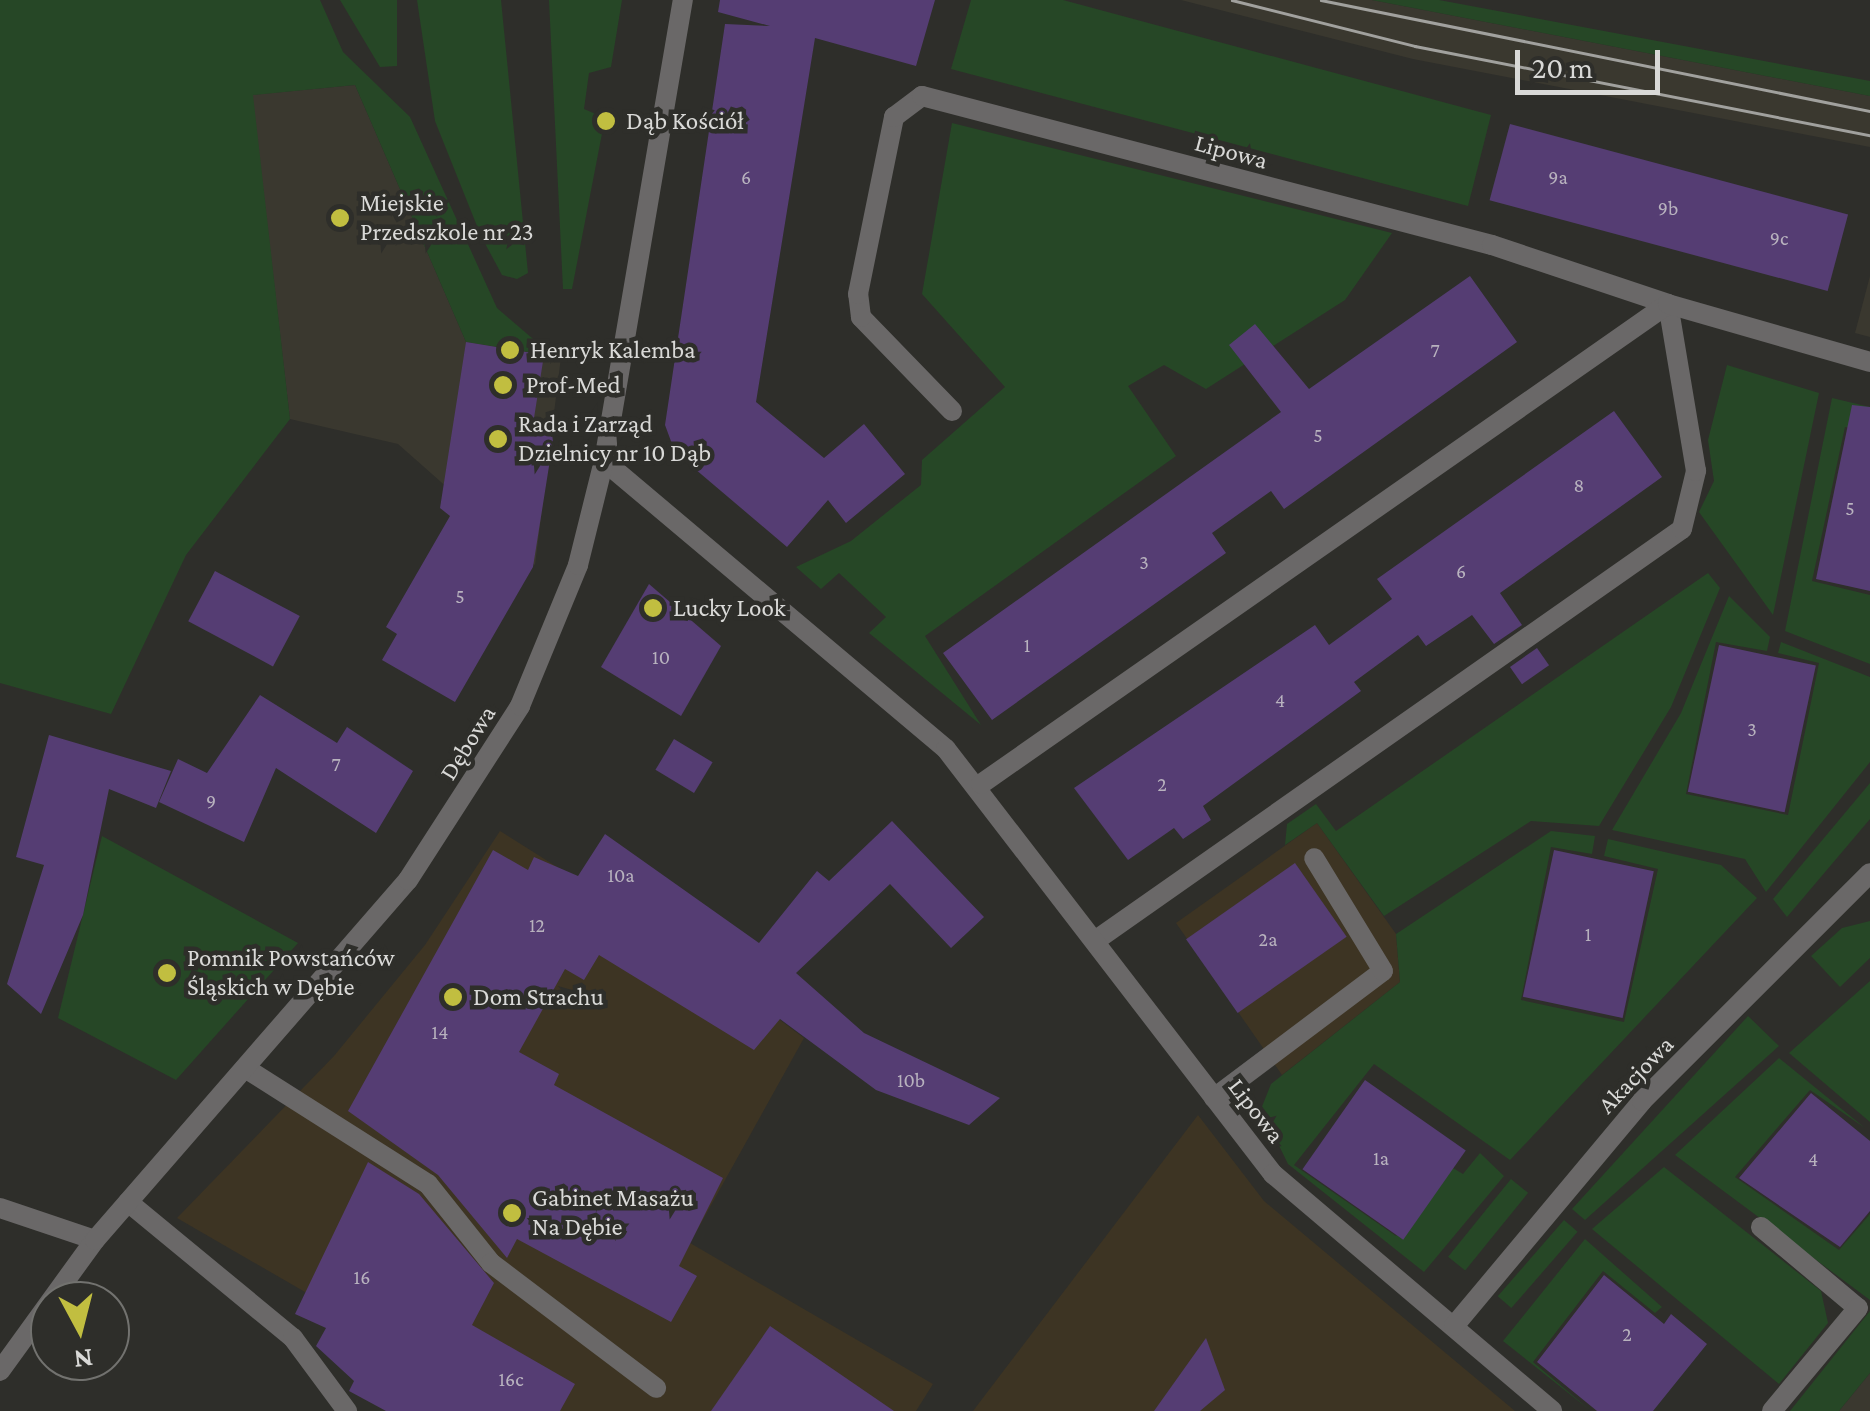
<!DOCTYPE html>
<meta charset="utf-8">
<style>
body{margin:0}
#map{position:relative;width:1870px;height:1411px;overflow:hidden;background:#2e2e2a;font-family:"Crimson Pro",serif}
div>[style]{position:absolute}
.commercial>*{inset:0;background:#3d3423}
.built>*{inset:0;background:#3a382f}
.green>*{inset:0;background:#264726;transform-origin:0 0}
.building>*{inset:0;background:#553d73;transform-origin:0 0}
.service>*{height:20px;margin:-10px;padding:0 10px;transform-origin:10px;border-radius:10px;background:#6a6868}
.minor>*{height:20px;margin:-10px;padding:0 10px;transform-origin:10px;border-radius:10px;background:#6a6868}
.tertiary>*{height:20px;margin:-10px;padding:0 10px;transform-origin:10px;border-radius:10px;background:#6a6868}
.tram>*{height:2.5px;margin:-1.25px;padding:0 1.25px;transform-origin:1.25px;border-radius:1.25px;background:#a1a19e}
.dots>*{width:28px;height:28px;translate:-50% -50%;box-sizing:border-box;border:5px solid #2e2e2a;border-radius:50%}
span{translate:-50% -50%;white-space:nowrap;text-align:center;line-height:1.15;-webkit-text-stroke:9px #2e2e2a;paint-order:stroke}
.number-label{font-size:20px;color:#b8b2be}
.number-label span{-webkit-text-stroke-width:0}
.poi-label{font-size:25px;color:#d9d9d7}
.left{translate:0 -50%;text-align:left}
.street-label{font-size:25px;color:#d9d9d7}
.north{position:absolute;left:30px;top:1281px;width:100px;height:100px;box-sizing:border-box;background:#2e2e2a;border:2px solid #72726f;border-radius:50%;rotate:173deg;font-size:28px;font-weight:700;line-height:40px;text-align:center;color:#d9d9d7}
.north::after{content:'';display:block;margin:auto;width:35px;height:45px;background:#c1be40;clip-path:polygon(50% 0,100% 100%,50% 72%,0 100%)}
.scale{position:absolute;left:1515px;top:50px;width:145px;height:45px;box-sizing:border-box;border:5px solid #d9d9d7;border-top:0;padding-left:12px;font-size:30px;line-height:35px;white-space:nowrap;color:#d9d9d7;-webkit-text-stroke:8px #2e2e2a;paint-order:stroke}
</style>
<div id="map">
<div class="commercial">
<div style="clip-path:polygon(1317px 823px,1396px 934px,1400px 982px,1282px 1075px,1176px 923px)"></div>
<div style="clip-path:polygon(500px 831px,676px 942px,804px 1038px,690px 1243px,933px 1384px,916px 1411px,511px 1411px,177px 1218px,334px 1056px,425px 945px)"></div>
<div style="clip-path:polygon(1198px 1115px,1264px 1201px,1515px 1411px,973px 1411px)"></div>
</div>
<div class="built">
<div style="clip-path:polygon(1181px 0,1372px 0,1870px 96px,1870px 147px,1413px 59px)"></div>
<div style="clip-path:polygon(355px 85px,466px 342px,561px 357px,535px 565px,398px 444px,290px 419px,252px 95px)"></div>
<div style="clip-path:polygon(1870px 276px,1870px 337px,1855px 333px)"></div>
<div style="clip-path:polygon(1870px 1373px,1870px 1411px,1839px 1411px)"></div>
</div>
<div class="green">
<div style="clip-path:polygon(0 0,320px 0,343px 52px,410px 117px,497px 308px,553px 356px,466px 342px,355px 85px,253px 95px,290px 419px,186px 555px,111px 714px,0 683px)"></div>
<div style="clip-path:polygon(340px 0,397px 0,397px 66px,380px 67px)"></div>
<div style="clip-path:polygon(417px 0,501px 0,528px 273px,517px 279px,502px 275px,481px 236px,435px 121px)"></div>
<div style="clip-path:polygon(549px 0,622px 0,611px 67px,589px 73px,584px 109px,605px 118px,572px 289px,563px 289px)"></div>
<div style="clip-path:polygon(971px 0,1063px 0,1491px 115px,1468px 206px,951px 69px)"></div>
<div style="clip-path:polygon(1372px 0,1439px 0,1870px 81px,1870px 96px)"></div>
<div style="clip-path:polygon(952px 123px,1392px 233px,1345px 300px,1206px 389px,1164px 365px,1128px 386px,1176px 456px,925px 636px,981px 725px,869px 633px,886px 617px,839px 573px,821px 589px,796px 567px,851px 541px,921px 485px,922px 460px,1005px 387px,922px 294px)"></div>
<div style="clip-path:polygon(1727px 365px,1819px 393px,1773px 615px,1699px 512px,1714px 481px,1708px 440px)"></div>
<div style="clip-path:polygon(1832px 398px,1870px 407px,1870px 431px,1845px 427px,1812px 581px,1870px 595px,1870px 664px,1785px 631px)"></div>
<div style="clip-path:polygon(1708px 573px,1720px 588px,1671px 707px,1599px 826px,1531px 821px,1384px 916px,1317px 823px,1285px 845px,1287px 824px,1316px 804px,1336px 831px)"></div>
<div style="clip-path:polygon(1729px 596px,1770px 637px,1767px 651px,1716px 642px,1686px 794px,1788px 815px,1819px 663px,1778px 653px,1781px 642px,1870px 677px,1870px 762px,1766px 892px,1745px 859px,1612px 830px,1681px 713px)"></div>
<div style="clip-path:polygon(1870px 783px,1870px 819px,1787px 917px,1773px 899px)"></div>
<div style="clip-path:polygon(1551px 831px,1595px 836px,1592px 854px,1551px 847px,1521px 1000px,1624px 1022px,1658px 869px,1604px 856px,1608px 839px,1721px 865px,1757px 898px,1510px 1160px,1374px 1064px,1294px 1165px,1396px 1236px,1453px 1168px,1463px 1174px,1480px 1153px,1504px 1176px,1424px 1272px,1288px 1164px,1261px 1109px,1271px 1084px,1400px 982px,1396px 934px)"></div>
<div style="clip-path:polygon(102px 836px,298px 943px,176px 1080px,58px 1018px)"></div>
<div style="clip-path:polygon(1870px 921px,1870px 958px,1840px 987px,1811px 956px,1842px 928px)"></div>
<div style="clip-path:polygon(1870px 981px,1870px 1122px,1789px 1053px)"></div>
<div style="clip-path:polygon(1748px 1016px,1779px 1046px,1585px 1220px,1572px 1209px)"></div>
<div style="clip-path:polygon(1779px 1058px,1865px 1128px,1810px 1090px,1735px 1177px,1839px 1250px,1870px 1214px,1870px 1300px,1675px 1155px)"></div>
<div style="clip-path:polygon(1664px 1167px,1821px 1291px,1828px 1323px,1779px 1384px,1592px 1229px)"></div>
<div style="left:1511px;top:1179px;width:22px;height:100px;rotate:39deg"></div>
<div style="left:1564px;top:1220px;width:18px;height:101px;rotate:41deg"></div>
<div style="clip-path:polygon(1585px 1239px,1662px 1307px,1655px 1313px,1603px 1271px,1533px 1362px,1591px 1411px,1503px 1341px)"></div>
<div style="clip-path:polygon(1870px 1311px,1870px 1373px,1839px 1411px,1790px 1411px)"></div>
</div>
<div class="building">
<div style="clip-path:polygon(720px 0,935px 0,916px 66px,815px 38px,756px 402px,824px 458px,864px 424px,905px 474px,846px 523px,828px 500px,787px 547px,675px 452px,665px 425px,725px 24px,770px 26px,718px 12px)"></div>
<div style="left:1510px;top:124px;width:350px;height:79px;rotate:15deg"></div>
<div style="clip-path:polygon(1470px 276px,1517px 342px,1284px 509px,1271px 491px,1212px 533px,1226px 553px,992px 720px,943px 653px,1281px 412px,1229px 345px,1255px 324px,1309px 389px)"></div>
<div style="clip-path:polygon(466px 342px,544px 355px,534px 418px,550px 421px,553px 441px,533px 567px,455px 702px,382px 660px,397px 634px,386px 627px,450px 516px,440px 508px)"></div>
<div style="clip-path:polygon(1852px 405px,1870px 407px,1870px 591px,1816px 579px)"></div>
<div style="clip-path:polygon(1614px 411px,1662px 477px,1500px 593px,1522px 625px,1494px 644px,1472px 615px,1426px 646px,1418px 635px,1354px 682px,1361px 691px,1203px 806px,1211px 820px,1183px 839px,1174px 828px,1128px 860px,1074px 788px,1315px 625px,1329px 645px,1392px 599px,1377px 579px)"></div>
<div style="left:215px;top:571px;width:96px;height:57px;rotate:28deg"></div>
<div style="clip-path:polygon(649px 584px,721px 646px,681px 716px,601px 667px)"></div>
<div style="left:1719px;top:645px;width:99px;height:150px;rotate:12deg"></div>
<div style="left:1537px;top:648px;width:21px;height:33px;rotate:55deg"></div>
<div style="clip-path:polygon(260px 695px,337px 743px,347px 727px,413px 771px,376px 833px,276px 768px,244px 842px,159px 802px,178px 759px,207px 773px)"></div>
<div style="clip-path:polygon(49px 735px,171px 771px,156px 808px,109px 789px,83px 915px,41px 1014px,7px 984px,44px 865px,16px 857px)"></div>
<div style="left:674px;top:739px;width:45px;height:36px;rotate:31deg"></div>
<div style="clip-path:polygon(892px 821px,984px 917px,951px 948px,890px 884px,796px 973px,864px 1033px,1000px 1098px,969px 1125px,876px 1090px,780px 1019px,754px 1050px,599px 955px,584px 980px,565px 969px,519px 1052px,559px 1074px,554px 1085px,723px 1178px,679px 1266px,697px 1276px,671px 1322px,517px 1239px,507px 1258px,438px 1175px,348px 1111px,493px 850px,528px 870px,534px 857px,578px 876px,605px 834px,759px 943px,817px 871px,829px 881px)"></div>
<div style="left:1554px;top:850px;width:102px;height:150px;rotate:12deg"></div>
<div style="left:1295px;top:863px;width:90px;height:133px;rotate:55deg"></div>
<div style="left:1365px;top:1080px;width:123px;height:109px;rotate:35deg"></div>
<div style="clip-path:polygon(1811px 1093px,1870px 1141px,1870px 1211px,1840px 1247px,1739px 1178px)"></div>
<div style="clip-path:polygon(368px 1162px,419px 1194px,494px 1283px,472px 1325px,575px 1384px,560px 1411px,386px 1411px,349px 1391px,354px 1381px,316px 1346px,326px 1328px,295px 1314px)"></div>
<div style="clip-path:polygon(1604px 1275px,1664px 1324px,1671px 1314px,1707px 1344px,1653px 1411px,1597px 1411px,1537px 1362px)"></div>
<div style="clip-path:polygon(770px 1326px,894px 1411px,711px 1411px)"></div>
<div style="clip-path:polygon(1206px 1338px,1225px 1390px,1200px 1411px,1154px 1411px)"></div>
</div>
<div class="service">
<div style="left:1099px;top:938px;width:712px;rotate:-35.05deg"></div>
<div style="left:1682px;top:529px;width:60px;rotate:-76.4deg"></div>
<div style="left:1696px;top:471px;width:169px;rotate:-99.5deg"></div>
<div style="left:245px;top:1068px;width:217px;rotate:32.4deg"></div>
<div style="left:428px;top:1184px;width:101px;rotate:51.4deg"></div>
<div style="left:491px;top:1263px;width:207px;rotate:37.1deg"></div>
<div style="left:1214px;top:1098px;width:211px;rotate:-36.9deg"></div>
<div style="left:1383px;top:971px;width:132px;rotate:-121.4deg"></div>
<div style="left:128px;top:1202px;width:214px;rotate:39.5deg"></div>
<div style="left:293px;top:1338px;width:91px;rotate:53.5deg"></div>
<div style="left:1761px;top:1227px;width:126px;rotate:39.9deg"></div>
<div style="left:1858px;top:1308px;width:134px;rotate:129.9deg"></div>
</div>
<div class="minor">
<div style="left:952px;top:411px;width:131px;rotate:-134.1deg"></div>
<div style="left:861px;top:317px;width:23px;rotate:-97deg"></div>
<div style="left:858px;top:294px;width:181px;rotate:-78.5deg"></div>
<div style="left:894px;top:117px;width:35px;rotate:-37deg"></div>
<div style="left:922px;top:96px;width:589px;rotate:14.65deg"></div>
<div style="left:1492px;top:245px;width:186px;rotate:18.5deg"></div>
<div style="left:604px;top:461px;width:447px;rotate:40.1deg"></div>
<div style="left:946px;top:749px;width:536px;rotate:52.42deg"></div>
<div style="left:1273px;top:1174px;width:366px;rotate:40.3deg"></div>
<div style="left:981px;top:784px;width:838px;rotate:-34.94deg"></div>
<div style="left:1668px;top:304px;width:210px;rotate:16deg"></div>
<div style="left:0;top:1208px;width:100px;rotate:18.6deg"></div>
<div style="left:1454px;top:1326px;width:293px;rotate:-50.1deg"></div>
<div style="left:1642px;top:1101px;width:322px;rotate:-45deg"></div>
</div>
<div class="tertiary">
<div style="left:0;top:1371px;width:162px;rotate:-54.1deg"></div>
<div style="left:95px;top:1240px;width:477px;rotate:-49deg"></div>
<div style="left:408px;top:880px;width:207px;rotate:-57.2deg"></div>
<div style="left:520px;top:706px;width:152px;rotate:-67.6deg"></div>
<div style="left:578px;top:565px;width:107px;rotate:-76deg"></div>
<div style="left:604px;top:461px;width:468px;rotate:-80.3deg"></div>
</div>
<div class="tram">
<div style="left:1232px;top:0;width:189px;rotate:14.1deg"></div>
<div style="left:1415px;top:46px;width:464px;rotate:11.1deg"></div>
<div style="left:1321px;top:0;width:560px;rotate:11.43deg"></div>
</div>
<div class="dots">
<div style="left:606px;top:121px;background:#c1be40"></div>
<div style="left:340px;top:218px;background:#c1be40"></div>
<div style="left:510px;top:350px;background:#c1be40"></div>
<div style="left:503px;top:385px;background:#c1be40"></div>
<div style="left:498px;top:439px;background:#c1be40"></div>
<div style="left:653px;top:608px;background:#c1be40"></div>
<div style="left:167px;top:973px;background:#c1be40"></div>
<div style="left:453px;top:997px;background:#c1be40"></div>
<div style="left:512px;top:1213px;background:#c1be40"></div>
</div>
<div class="number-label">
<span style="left:746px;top:177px">6</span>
<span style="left:1558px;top:177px">9a</span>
<span style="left:1668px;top:208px">9b</span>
<span style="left:1779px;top:238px">9c</span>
<span style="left:1435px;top:350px">7</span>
<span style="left:1318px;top:435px">5</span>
<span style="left:1579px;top:485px">8</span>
<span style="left:1850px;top:508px">5</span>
<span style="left:1144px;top:562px">3</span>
<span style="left:1461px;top:571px">6</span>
<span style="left:460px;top:596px">5</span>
<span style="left:1027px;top:645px">1</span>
<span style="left:661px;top:657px">10</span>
<span style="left:1280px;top:700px">4</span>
<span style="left:1752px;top:729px">3</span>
<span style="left:336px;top:764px">7</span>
<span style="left:1162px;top:784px">2</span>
<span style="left:211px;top:801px">9</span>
<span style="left:621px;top:875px">10a</span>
<span style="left:537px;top:925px">12</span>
<span style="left:1588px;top:934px">1</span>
<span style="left:1268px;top:939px">2a</span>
<span style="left:440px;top:1032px">14</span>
<span style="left:911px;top:1080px">10b</span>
<span style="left:1381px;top:1158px">1a</span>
<span style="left:1813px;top:1159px">4</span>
<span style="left:362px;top:1277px">16</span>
<span style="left:1627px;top:1334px">2</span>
<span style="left:511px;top:1379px">16c</span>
</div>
<div class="poi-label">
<span class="left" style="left:626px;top:121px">Dąb Kościół</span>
<span class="left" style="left:360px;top:218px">Miejskie<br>Przedszkole nr 23</span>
<span class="left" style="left:530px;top:350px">Henryk Kalemba</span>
<span class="left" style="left:526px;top:385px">Prof-Med</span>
<span class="left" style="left:518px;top:439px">Rada i Zarząd<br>Dzielnicy nr 10 Dąb</span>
<span class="left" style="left:673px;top:608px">Lucky Look</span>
<span class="left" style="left:187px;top:973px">Pomnik Powstańców<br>Śląskich w Dębie</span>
<span class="left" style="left:473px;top:997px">Dom Strachu</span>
<span class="left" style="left:532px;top:1213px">Gabinet Masażu<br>Na Dębie</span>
</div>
<div class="street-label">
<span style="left:1231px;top:152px;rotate:15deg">Lipowa</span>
<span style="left:468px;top:743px;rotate:-58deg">Dębowa</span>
<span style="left:1636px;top:1075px;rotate:-46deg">Akacjowa</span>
<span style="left:1256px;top:1111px;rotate:52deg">Lipowa</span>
</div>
<div class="north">N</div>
<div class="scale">20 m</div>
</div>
